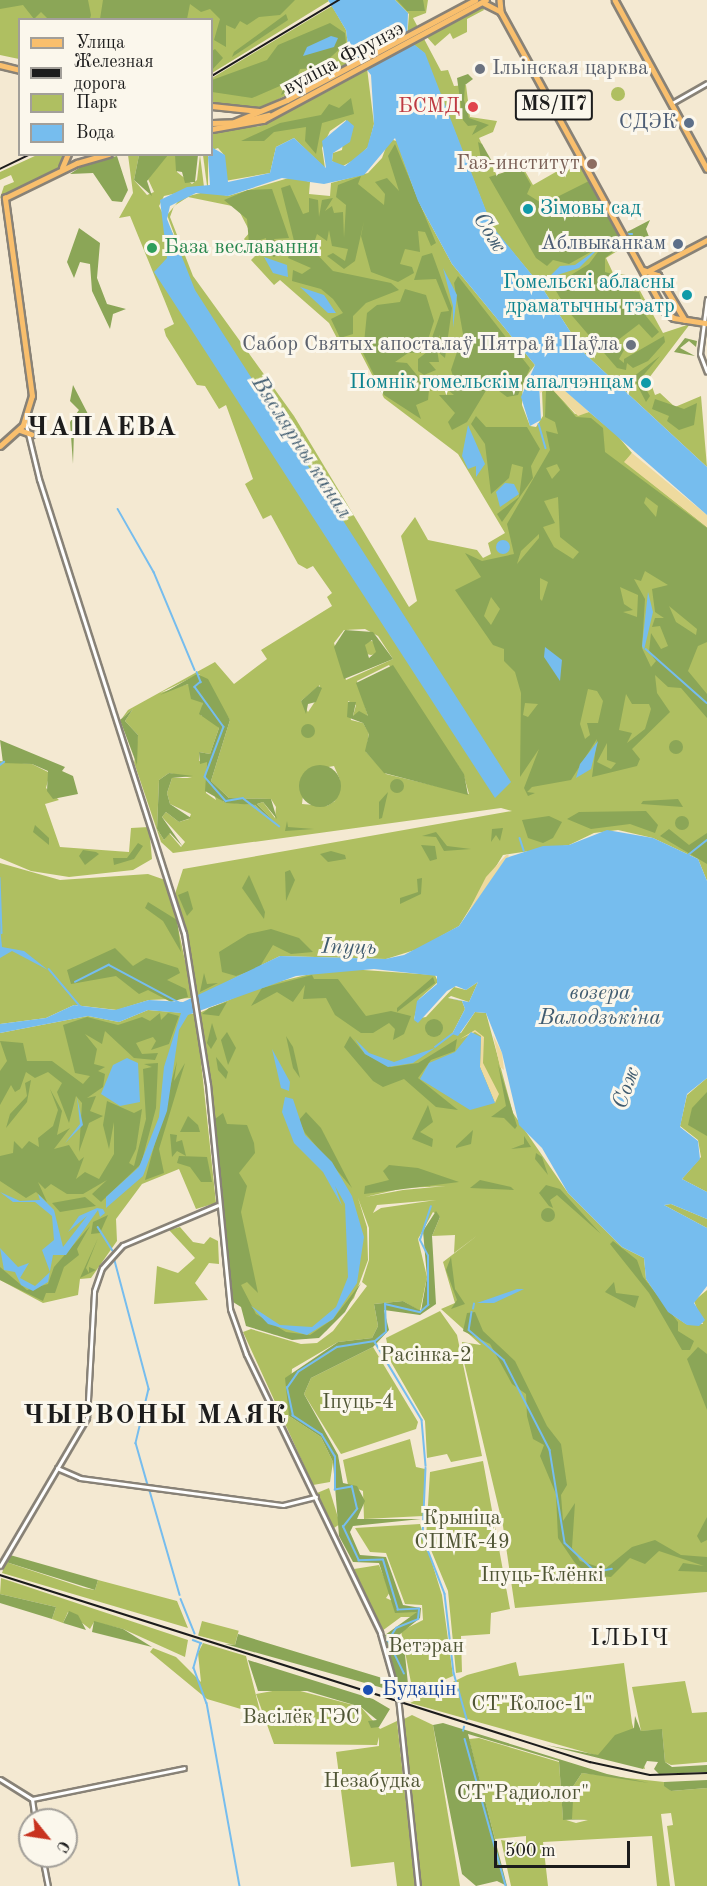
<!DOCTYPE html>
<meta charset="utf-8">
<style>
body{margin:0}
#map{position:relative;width:707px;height:1886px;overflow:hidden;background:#f4e9d2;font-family:"Old Standard TT",serif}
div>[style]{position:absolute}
.green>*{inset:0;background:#afbf61;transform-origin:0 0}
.round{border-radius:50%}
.forest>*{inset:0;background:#8ba657}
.sand>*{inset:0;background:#eeda9e}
.water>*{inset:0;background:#76bdee}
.stream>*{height:1.5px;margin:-0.75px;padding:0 0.75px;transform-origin:0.75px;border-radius:0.75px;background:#76bdee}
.roads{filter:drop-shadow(2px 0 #888277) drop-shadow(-2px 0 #888277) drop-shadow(0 2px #888277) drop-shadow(0 -2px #888277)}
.tertiary>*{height:3px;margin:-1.5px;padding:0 1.5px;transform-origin:1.5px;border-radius:1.5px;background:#fff}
.primary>*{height:4.5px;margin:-2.25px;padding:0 2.25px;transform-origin:2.25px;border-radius:2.25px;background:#f9bf6d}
.rail>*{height:1.5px;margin:-0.75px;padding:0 0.75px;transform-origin:0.75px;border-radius:0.75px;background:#1c1c1c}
.dots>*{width:16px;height:16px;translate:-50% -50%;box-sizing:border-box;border:3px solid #fbf7ec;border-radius:50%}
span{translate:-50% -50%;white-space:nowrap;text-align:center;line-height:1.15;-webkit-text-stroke:6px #fbf7ec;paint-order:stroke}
.shield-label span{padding:2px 4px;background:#fbf7ec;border:2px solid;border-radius:4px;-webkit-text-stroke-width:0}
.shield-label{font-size:20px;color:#1c1c1c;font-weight:700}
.street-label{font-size:21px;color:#1c1c1c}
.worship-label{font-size:21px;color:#5b616d}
.left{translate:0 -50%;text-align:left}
.right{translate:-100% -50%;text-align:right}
.health-label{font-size:21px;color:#be3a42}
.service-label{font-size:21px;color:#4e5e75}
.education-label{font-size:21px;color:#785e54}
.culture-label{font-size:21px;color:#0d838f}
.leisure-label{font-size:21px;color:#27864d}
.park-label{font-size:21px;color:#4f5534}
.transit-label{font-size:21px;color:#164399}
.water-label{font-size:22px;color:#405c70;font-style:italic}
.quarter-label{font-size:24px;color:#1c1c1c;letter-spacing:1.5px}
.district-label{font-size:27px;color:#1c1c1c;font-weight:700;letter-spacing:1.5px}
.legend{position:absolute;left:18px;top:18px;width:195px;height:138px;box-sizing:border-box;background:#fbf7ec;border:2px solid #a29f99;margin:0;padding:8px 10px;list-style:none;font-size:18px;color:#1c1c1c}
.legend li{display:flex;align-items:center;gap:12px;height:30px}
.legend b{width:30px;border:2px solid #a29f99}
.north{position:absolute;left:18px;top:1808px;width:60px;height:60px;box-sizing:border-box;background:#fbf7ec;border:2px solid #a29f99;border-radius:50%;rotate:120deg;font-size:16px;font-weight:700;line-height:24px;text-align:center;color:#1c1c1c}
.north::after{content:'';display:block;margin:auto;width:21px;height:27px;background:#c8321e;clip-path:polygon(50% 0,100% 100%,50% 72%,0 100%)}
.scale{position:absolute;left:494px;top:1841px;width:136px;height:27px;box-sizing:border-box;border:3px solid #1c1c1c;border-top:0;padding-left:8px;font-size:18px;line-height:21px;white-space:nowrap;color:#1c1c1c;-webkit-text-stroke:4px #fbf7ec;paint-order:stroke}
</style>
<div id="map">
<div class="green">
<div style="clip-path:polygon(0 0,328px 0,329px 1px,212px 73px,212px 20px,20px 20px,19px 59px,0 55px)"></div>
<div style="clip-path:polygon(395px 0,428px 0,426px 13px,413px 18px,441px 71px,448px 70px,454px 86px,466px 85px,470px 117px,497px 121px,493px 132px,479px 138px,497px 176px,521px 164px,533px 185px,561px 169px,565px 174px,580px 158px,627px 245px,606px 258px,613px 273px,632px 276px,663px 333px,690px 324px,649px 378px,655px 395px,660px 393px,675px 407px,701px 396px,707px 467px,584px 353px,541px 286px,492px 227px,424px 53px,407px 39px,409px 14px)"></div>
<div style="clip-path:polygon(332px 6px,346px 30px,348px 45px,361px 57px,259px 109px,212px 103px,212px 78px)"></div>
<div style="clip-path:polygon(482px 6px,484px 10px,467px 19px,467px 32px,453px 39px,450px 33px,435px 46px,426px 36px)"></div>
<div style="clip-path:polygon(367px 68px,374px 124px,368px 147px,356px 159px,341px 167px,332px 161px,333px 153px,342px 150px,346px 120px,330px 131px,322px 148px,325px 168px,294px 138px,276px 147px,270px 173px,225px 181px,225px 156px,218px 148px,212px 150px,212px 131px,261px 126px)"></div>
<div style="clip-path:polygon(344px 72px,277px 110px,255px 116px,288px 102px)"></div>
<div class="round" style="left:611px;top:87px;width:14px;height:14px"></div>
<div style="clip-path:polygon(evenodd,389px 139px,397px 141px,418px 201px,452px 264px,535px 365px,523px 381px,522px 405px,530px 426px,536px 427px,543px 416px,542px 391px,553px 389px,575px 414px,589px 412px,617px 435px,632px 453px,625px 462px,707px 527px,707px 881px,698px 859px,653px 838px,618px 830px,594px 833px,569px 845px,503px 855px,459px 926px,418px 949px,386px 959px,280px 956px,196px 997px,175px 894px,183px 869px,512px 811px,501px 808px,173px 853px,161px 842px,120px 721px,128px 710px,215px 662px,234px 684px,267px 659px,261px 650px,332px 606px,327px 597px,332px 593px,313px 566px,307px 569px,298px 564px,271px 515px,263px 519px,245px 484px,253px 479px,226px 405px,219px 409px,205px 386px,197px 385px,166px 336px,164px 329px,174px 324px,164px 299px,130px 216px,119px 218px,133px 193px,128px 155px,139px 155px,134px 180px,147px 195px,154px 192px,148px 179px,165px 156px,177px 155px,177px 172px,192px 184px,197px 180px,200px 155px,204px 187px,164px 196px,159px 206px,177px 242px,167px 215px,181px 198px,208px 191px,228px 196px,292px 177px,310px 182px,309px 194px,330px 196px,331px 183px,368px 173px,382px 158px,389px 139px,188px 197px,237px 207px,250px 232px,244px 239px,256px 255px,251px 260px,274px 285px,280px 280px,329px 323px,339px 342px,353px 338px,384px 398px,458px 454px,505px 533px,488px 543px,491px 554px,483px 558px,477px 550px,428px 540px,415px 517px,401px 536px,417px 601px,409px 607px,294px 416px,193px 276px,170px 217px,174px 206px,188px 197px,389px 139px,365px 629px,378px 636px,393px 659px,346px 680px,334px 643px,344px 630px,365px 629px,389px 139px,389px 665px,463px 773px,469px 794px,386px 774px,366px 752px,369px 733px,363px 723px,351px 720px,348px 701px,356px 705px,353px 716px,368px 716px,357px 681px,389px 665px,389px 139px,199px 674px,230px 720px,211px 781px,229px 798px,271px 799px,276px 807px,275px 818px,263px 802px,257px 804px,279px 827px,255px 805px,224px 802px,214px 794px,216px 800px,206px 793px,207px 762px,199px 761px,199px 752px,210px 754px,219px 728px,209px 716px,201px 716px,203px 703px,188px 684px,160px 693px,199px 674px,389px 139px,320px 685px,316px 700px,308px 712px,301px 701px,320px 685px,389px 139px,133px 709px,125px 721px,138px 735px,134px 764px,120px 720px,133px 709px,389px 139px,334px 766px,340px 780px,335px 801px,327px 806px,302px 804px,306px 771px,334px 766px,389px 139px,169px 773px,192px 778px,172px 778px,167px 793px,170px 804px,191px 814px,189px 819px,179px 822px,166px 812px,162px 817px,185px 842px,181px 847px,169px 833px,164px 840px,157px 829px,159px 780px,169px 773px)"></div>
<div style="clip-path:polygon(37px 155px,67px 155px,58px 168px,0 198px,4px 186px,14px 182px,11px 175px,0 180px,0 172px)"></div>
<div style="clip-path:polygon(203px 155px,208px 155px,208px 186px,207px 186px)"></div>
<div class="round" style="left:364px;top:641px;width:14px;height:14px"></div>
<div style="clip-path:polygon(0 761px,32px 764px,50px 773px,46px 788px,59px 800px,45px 804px,60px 847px,129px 852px,131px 828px,149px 827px,152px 859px,133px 870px,69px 877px,31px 871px,0 858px)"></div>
<div style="clip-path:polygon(0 863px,60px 880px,148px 874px,168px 881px,193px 998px,149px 1000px,117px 1010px,74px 1005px,46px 1018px,0 1024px)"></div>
<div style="clip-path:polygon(evenodd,335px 968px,435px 975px,438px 982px,419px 999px,414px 1019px,426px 1017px,454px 987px,466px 990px,478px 982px,469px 1002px,451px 996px,448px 998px,462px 1001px,465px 1009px,452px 1034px,461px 1033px,475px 1012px,486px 1013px,513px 1113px,568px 1193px,622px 1247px,644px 1258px,646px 1279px,670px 1313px,686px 1324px,703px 1324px,694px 1301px,707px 1290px,707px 1592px,515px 1608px,503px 1526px,463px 1358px,462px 1342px,481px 1345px,441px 1309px,455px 1303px,443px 1262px,478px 1235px,454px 1253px,455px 1235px,432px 1236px,440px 1217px,433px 1212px,418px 1239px,427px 1277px,420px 1311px,403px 1301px,374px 1304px,378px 1326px,372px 1338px,338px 1342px,292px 1369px,289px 1416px,321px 1437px,333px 1462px,330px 1482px,313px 1485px,243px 1332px,251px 1329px,301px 1344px,317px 1343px,333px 1331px,367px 1286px,362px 1282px,369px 1260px,369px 1228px,358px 1198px,367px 1227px,368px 1260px,354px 1298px,326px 1331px,305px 1339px,272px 1334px,242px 1298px,199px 1013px,261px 986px,335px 968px,446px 1186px,403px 1190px,365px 1197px,404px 1188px,446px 1186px,335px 968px,436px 1200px,381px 1208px,373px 1213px,377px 1205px,436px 1200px)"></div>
<div style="clip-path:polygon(148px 1010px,196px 1014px,216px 1203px,196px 1209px,179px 1169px,142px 1184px,116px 1219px,117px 1241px,91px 1278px,80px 1279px,78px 1295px,43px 1303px,0 1280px,0 1033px,88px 1016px,119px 1022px)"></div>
<div style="clip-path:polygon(707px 1078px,707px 1192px,682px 1179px,701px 1157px,698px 1140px,680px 1126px,687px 1095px)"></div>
<div style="clip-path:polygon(671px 1204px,707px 1219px,707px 1228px,664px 1205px)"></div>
<div style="clip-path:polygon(180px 1227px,193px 1242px,204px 1244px,210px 1237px,218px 1241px,219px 1264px,209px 1263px,195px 1283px,208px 1300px,154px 1304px,157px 1266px,178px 1273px,195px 1258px,169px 1230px)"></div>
<div style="clip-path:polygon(440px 1311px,457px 1335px,482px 1456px,451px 1462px,447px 1454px,427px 1458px,425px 1421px,391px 1362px,386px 1338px)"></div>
<div style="clip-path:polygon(373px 1347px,418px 1422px,416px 1429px,341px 1454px,304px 1394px,311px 1378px)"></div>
<div style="clip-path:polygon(410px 1439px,416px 1467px,425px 1469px,423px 1516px,364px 1519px,363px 1491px,348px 1485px,343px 1460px)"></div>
<div style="clip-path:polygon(483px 1461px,510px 1609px,491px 1613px,490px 1634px,461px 1636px,462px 1672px,456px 1673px,448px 1591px,426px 1538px,430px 1472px)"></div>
<div style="clip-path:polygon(329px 1488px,340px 1524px,334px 1528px,317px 1493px)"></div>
<div style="clip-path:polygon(420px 1524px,442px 1595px,453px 1676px,413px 1693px,401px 1631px,423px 1620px,422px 1605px,405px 1604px,386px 1553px,370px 1552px,355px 1528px)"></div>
<div style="clip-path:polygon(6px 1562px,84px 1588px,95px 1590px,98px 1580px,177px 1601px,188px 1628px,2px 1573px)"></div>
<div style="clip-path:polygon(379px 1565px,390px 1592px,386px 1598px,417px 1612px,416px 1617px,401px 1617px,382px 1631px,354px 1569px)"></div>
<div style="clip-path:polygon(1px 1578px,188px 1640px,185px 1657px,123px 1629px,94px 1622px,90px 1629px,68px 1612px,63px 1623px,52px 1619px,56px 1607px,0 1594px)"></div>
<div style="left:202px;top:1621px;width:38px;height:15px;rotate:15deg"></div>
<div style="clip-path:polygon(203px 1643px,246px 1656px,261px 1715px,207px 1699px,150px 1652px,153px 1648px,176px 1657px,201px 1682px,198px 1653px)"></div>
<div style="clip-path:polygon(516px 1662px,519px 1676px,624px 1663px,632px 1723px,645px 1769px,410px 1703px,467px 1675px)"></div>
<div style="clip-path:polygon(685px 1681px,692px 1713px,707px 1712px,707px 1762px,671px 1765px,665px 1762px,662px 1730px,641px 1731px,632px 1687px)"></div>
<div style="clip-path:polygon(289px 1688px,361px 1707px,380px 1729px,397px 1721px,415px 1886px,397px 1886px,394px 1862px,351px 1867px,336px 1752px,379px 1746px,379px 1737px,377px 1745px,274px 1744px,256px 1694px)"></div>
<div style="clip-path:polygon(412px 1715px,433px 1725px,460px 1886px,421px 1886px,402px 1720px)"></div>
<div style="clip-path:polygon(479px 1738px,559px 1762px,563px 1819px,576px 1823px,588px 1820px,572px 1819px,566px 1797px,582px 1773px,664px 1782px,671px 1791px,707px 1788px,707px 1886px,675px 1886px,667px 1826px,673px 1825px,671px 1813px,661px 1814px,670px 1886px,657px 1886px,652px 1836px,543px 1842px,548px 1886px,511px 1886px,501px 1840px,526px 1844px,526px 1836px,495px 1839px,469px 1739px)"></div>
</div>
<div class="forest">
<div style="clip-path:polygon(0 0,88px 0,91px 15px,90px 19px,49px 20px,41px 12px,34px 19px,23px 5px,0 9px)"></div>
<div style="clip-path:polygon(103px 0,295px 0,280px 15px,259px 17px,247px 25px,240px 21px,235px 29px,226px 25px,226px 47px,214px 40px,220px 19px,210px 9px,201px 12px,190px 4px,187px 19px,100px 19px)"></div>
<div style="clip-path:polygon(397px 0,423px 0,425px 11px,407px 11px)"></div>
<div style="clip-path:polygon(286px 14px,288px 20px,232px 57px,234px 52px)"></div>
<div style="clip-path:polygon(330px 23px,345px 33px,346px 43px,319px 68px,300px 69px,296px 79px,252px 98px,212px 92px,212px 80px,267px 60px,278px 45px)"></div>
<div style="clip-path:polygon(215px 49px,223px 58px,212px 70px,212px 51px)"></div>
<div style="clip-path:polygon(335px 63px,338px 68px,281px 95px,283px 90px)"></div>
<div style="clip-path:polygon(468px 74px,473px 79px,465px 85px,464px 100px,469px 118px,489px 125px,472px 135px,477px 125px,468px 126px,463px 120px,457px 78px)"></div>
<div style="clip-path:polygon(351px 98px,354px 114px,322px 123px,316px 154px,305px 141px,306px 127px,274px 132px,264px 141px,241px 141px,280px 123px,321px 115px,329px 104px,339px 108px)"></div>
<div style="clip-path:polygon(478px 142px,482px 144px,494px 165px,482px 165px)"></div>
<div style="clip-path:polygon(395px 144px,436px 243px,431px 246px,425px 232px,418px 231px,420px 252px,405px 249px,400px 264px,412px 267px,414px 273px,398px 282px,371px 272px,361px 236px,364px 221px,355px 261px,344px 269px,327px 256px,333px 253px,345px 261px,348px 249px,332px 246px,329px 230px,327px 241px,317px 234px,312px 249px,333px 271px,391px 283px,399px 290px,366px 303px,353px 316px,353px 334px,340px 338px,331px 319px,343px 313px,333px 299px,321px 289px,292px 281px,293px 270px,302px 274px,311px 268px,288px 258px,291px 251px,302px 249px,294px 241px,281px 188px,290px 185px,303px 214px,309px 212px,309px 198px,318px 200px,319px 217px,322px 200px,333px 198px,325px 211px,332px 206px,334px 213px,343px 212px,344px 238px,346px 205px,336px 197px,338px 185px,361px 176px,358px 184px,384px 205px,385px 194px,375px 182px,387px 178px,399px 191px,388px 156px)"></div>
<div style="clip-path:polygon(139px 155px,168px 155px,147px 181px,152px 196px,134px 180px)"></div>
<div style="clip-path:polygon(175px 155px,198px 155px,195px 182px,185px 183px,182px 172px,176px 171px)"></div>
<div style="clip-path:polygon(117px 156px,128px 190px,122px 202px,112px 201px,93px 173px,70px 174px,85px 164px)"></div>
<div style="clip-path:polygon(521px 167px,531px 185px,527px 194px,543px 204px,591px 180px,625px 243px,605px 258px,605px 272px,624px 277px,623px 284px,632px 279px,630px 291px,639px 292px,646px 316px,659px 332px,652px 338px,639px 324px,618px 340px,624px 350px,619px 359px,624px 363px,624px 359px,664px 336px,665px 342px,648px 361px,633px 368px,627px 363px,626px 370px,617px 368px,568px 311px,553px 286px,589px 264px,603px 245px,569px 264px,553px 260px,547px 266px,536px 258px,489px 177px)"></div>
<div style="clip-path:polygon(272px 189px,289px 238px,274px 239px,280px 253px,274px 257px,267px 253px,266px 238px,249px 244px,247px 219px,224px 200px,248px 190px)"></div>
<div style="clip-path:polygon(650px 220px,646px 229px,651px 242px,646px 244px,650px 248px,633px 243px,627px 232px)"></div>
<div style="clip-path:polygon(79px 228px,100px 243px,97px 278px,107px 304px,126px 309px,113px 314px,110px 329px,92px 291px,90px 264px,80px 262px,74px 278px,67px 262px)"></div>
<div style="clip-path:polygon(432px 253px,452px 308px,445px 358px,439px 353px,440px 335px,436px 343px,439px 362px,429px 362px,436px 370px,424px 375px,418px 371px,418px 359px,427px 352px,441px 312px,449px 311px,436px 279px,414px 280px,422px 256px)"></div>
<div style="clip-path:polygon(458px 276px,530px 368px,518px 395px,507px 397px,490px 384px,467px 422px,452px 430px,448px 422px,455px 413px,439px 395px,454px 395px,442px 385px,445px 380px,455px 382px,451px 370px,463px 334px,454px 283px)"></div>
<div style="clip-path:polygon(405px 289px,426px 295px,434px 321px,424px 352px,408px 353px,395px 362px,407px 363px,429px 390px,428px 400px,416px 405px,421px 419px,384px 395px,363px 353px,367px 313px,377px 305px,400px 302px)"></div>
<div style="clip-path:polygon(685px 338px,697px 341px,696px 347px,689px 341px,680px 348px,695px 356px,674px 352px)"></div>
<div style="clip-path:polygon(660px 356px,640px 379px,650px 396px,646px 402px,633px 377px)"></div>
<div style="clip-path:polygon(73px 385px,89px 416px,74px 431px,73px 464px,70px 422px,79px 410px,70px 401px)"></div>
<div style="clip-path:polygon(evenodd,552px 389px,576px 417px,591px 418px,603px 428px,605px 452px,707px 528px,707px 642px,698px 646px,688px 671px,707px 694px,707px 718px,681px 688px,668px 687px,655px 675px,657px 693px,670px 712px,632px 749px,640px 759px,637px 766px,592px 777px,597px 739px,571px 780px,532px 787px,527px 792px,535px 793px,528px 796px,524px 788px,539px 749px,520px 777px,521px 693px,515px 672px,504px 661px,504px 649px,493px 645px,455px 590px,481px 577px,465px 553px,482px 561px,514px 554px,507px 524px,550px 450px,546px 431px,558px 434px,555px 422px,545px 417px,546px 391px,552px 389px,557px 464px,560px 470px,552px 479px,546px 468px,557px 464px,552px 389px,558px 497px,560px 537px,579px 552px,573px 559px,554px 547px,543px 527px,555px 523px,544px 501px,558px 497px,552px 389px,646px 497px,658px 506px,656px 517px,644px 503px,646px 497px,552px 389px,539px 534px,539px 538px,517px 564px,521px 551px,539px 534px,552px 389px,645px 571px,668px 585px,652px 589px,655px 612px,664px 618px,655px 618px,652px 627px,660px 626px,668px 646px,661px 649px,651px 633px,649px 652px,656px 661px,651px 667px,642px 648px,645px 599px,634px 579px,641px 581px,645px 571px,552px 389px,540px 578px,548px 582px,542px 601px,540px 599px,540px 578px,552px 389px,620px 587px,638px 595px,637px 617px,623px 612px,633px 610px,624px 604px,620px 587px,552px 389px,491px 597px,500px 609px,491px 625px,484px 616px,491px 597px,552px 389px,669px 606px,697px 629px,696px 635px,676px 622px,669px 606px,552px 389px,588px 689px,597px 691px,603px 701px,598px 723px,587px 723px,590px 735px,585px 739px,580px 724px,588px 689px,552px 389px,626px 694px,632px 704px,649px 704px,651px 709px,645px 729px,627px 743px,632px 733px,619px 730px,626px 694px,552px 389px,525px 703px,538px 704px,528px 717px,523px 715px,525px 703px,552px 389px,607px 743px,607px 760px,616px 763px,611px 769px,597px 762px,607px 743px)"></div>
<div style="clip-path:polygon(655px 399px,684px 409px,697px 403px,694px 425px,679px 430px,667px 421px,669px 416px,652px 409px)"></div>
<div style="clip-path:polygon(476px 416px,486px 427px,527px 427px,540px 449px,531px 466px,533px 478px,502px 522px,497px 514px,519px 497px,523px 467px,512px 464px,509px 478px,491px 494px,485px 444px,471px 424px)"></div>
<div style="clip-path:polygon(evenodd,345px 630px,373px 632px,393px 659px,344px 679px,334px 647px,345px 630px,372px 640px,376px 652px,369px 658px,365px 645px,372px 640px)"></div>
<div style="clip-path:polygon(393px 665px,464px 774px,468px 795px,384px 773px,365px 751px,369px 734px,363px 723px,347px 717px,348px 702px,356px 702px,353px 716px,359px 711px,368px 716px,356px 683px)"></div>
<div style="clip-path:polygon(197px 674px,208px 679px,230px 720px,211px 781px,229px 798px,271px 799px,277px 819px,263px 802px,257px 804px,280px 828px,255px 805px,226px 803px,205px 791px,207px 762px,200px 764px,199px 752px,210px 754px,219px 728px,199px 714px,203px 703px,191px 699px,188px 684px,160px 695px)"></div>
<div style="clip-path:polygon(318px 686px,322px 688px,316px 702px,308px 704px,306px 714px,301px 701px)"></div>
<div style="clip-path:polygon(133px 709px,125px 721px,138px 735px,137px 765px,120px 720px)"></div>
<div class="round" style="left:301px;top:724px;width:14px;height:14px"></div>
<div style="clip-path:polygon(0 740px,65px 767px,62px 771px,73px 776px,78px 794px,53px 799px,47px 791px,48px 771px,32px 764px,3px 763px)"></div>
<div class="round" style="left:669px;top:740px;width:14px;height:14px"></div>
<div class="round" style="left:299px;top:765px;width:42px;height:42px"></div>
<div style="clip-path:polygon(169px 773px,193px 776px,172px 778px,167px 793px,170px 804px,191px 818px,179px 822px,166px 812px,162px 817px,183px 847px,170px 833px,164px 840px,157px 829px,159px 780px)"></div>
<div class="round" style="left:390px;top:779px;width:14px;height:14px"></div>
<div style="clip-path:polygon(388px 792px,382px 818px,379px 819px,379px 802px)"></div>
<div style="clip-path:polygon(678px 799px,683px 807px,641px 804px,643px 801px)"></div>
<div style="clip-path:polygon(646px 811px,658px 825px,655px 833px,630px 824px,591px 829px,567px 819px,579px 812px)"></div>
<div style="clip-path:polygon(549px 816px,562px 822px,553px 838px,543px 843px,528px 838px,522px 820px)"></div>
<div class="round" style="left:675px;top:816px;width:14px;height:14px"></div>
<div style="clip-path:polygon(287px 821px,288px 827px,314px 829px,285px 831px)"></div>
<div style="clip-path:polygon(35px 825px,49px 838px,49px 845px,33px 832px)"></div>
<div style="clip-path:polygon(503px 828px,500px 841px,496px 835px,491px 842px,492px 829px)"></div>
<div style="clip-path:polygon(669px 829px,689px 845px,707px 833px,707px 864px,660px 836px)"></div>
<div style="clip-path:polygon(436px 832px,447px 846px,471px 849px,444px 851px,436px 837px,422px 836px)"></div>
<div style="clip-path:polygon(138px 843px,143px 846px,134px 859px,114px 865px,113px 858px,127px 858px)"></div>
<div style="clip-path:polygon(421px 845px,435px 846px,437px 859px,430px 861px)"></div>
<div style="clip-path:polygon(83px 850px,96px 852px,99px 854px,85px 865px,79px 856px)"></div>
<div style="clip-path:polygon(331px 851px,345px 855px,346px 859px,328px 862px,320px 854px)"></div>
<div style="clip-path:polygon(290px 870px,295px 880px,286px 901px,285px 872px)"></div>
<div style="clip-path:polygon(249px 875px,265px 912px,264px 919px,242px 888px)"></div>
<div style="clip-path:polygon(422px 878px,421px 894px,400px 904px,400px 898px,418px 892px,417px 879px)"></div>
<div style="clip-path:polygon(188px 891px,193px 909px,187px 916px,178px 895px)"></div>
<div style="clip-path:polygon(148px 902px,177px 920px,181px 952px,163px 921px,145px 908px)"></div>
<div style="clip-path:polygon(271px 929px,299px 938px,313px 952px,291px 954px,273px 945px,259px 968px,236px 976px,222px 972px,219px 952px,248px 934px)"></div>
<div style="clip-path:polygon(115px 948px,133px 966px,146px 958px,178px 968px,180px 973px,167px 980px,186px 989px,188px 997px,171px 1002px,148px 990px,139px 994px,116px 976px,71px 984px,67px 970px)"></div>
<div style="clip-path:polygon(204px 973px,207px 984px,218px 983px,200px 992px)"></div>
<div style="clip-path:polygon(312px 975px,314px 979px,338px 979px,366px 1016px,391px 1011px,411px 1016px,404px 1034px,393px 1040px,395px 1029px,389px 1023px,373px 1033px,361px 1033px,335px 1015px,326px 998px,303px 999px,305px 985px,293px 1002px,277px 992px,251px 1006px,262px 988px)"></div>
<div style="clip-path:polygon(433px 977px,435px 983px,397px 1012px,397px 1008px)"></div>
<div style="clip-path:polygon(227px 1002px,219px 1016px,202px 1014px,209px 1008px)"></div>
<div style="clip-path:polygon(168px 1013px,179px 1016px,169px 1044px,151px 1050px,156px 1041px,153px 1037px,136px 1043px,142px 1054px,158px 1053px,155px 1060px,134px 1058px,105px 1031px,102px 1044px,85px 1034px,97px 1049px,94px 1064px,105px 1067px,98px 1071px,105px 1074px,103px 1087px,87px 1098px,96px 1096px,90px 1111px,103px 1116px,89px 1123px,79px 1152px,82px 1103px,76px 1096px,69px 1123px,57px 1092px,62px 1083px,48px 1072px,35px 1078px,26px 1072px,20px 1089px,15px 1092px,11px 1085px,0 1105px,0 1071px,7px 1061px,0 1041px,23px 1043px,27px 1061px,52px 1061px,83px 1084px,90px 1076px,75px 1073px,63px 1025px,87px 1017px,118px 1025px,142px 1017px,150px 1021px,160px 1013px,161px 1020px)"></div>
<div class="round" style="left:425px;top:1019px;width:18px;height:18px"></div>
<div style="clip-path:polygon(212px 1023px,217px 1039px,211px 1049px,207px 1043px)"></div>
<div style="clip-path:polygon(227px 1032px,236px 1048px,228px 1065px,221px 1040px)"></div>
<div style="clip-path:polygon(286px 1036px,293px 1047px,300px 1078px,293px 1068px)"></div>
<div style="clip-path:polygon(350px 1036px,365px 1054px,391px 1067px,418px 1063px,457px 1039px,455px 1051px,431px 1060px,418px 1078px,458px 1110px,436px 1107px,404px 1079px,383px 1087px,373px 1081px,344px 1047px)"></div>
<div style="clip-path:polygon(216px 1057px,228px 1072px,226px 1079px,218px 1070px)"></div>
<div style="clip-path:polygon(177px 1061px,174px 1081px,185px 1063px,159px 1149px,164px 1173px,145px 1180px)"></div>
<div style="clip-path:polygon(158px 1063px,156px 1108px,141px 1164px,101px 1202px,92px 1194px,107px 1180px,83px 1194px,67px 1194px,51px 1184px,45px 1189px,38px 1182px,47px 1202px,36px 1192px,26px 1198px,0 1181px,0 1156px,13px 1153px,14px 1141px,22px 1149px,29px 1141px,39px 1147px,38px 1138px,53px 1126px,58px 1110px,50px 1089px,62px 1111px,57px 1135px,70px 1128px,54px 1149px,69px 1145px,79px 1161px,84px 1157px,76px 1179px,85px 1172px,99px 1179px,114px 1154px,114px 1122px,109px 1149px,103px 1125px,107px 1101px,134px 1113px,142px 1109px,136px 1149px,129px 1163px,134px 1166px,146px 1119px,143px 1069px,152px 1067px,144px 1064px)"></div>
<div style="clip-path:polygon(498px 1064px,517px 1126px,515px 1129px,504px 1118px,491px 1117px,506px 1106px)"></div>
<div style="clip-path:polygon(31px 1080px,27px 1102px,6px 1128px,10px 1114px,27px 1096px,25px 1083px)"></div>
<div style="clip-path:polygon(707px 1092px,707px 1136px,688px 1125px,692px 1108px)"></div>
<div style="clip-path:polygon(428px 1105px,433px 1122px,420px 1132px,433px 1139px,432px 1147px,412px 1139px)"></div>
<div style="clip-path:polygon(306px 1112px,321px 1128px,352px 1188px,305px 1133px,299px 1120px)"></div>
<div style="clip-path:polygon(223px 1113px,227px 1124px,247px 1125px,254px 1143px,255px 1153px,239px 1173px,247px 1186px,241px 1212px,258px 1293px,247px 1282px,241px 1285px,256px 1314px,286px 1332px,310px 1335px,333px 1319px,361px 1283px,345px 1312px,319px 1338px,292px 1340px,246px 1326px,241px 1307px,233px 1302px,215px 1119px)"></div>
<div style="clip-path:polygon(188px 1116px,198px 1125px,200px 1132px,180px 1132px)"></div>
<div style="clip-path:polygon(473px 1130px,471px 1144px,456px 1148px,456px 1146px)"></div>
<div style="clip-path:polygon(170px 1134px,177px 1135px,176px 1142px,182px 1140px,186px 1156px,177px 1151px,172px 1157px)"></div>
<div style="clip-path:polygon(524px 1136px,531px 1147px,511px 1149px,524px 1144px)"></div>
<div style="clip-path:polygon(536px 1153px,542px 1157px,548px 1175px,535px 1159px)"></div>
<div style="clip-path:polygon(179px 1156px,207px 1157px,212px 1182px,201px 1182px,190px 1167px,177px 1163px)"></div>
<div style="clip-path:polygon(389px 1165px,418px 1168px,459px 1182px,364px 1194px,365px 1186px,389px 1180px,383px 1171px)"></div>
<div style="clip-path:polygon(480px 1180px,511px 1187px,514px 1190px,470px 1188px)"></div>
<div style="clip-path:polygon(546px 1185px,560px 1189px,601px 1234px,557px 1195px,550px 1200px,553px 1208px,549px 1206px,539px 1193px)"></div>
<div style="clip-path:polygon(85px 1197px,96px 1206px,60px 1212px,52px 1203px)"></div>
<div class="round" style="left:541px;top:1208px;width:14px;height:14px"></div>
<div style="clip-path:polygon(436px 1211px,440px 1217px,432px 1236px,436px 1304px,420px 1315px,384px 1310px,389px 1330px,373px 1347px,311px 1378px,304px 1394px,338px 1455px,343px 1483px,357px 1486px,365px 1501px,357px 1519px,421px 1519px,353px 1526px,350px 1532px,360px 1555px,386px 1557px,403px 1605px,421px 1608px,420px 1618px,394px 1639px,405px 1655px,408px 1684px,421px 1689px,422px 1694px,410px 1697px,400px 1693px,385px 1635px,417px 1612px,395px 1613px,379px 1563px,353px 1562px,339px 1536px,333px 1462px,321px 1437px,289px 1416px,285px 1378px,338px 1342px,372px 1338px,378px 1326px,374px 1304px,403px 1301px,421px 1311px,427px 1277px,423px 1231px)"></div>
<div style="clip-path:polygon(108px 1215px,100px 1233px,91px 1234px,93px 1222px)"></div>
<div style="clip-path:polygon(90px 1226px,77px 1249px,79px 1255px,64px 1267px,55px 1293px,46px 1293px,43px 1301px,0 1280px,0 1267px,27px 1290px,48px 1284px,54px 1267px)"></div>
<div style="clip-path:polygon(98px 1238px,86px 1268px,89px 1273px,89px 1267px,96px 1270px,80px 1278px)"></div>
<div style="clip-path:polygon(613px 1241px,637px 1260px,643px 1277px,678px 1322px,678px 1331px,694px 1341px,690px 1350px,682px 1350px,649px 1293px,610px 1244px)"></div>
<div style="clip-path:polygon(451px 1257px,455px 1289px,465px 1304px,451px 1309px,457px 1300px,446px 1270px)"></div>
<div style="clip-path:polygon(614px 1282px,616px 1293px,639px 1296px,635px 1308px,605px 1292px)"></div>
<div style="clip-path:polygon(475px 1312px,483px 1331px,515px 1361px,547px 1426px,561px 1444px,567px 1485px,561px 1495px,563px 1521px,575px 1503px,572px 1548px,580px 1561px,605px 1569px,632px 1547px,655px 1540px,681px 1555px,707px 1557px,707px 1572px,678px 1571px,683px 1563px,704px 1566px,659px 1551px,645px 1564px,630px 1558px,611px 1577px,589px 1575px,575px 1563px,558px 1538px,556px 1494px,540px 1456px,544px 1445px,533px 1439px,527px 1416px,526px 1394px,512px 1384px,490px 1344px,463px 1331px,467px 1313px)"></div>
<div style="clip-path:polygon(698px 1347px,707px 1354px,707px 1410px,687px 1359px)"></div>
<div style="clip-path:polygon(707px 1517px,707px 1540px,701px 1543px,697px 1536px)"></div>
<div style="clip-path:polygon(10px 1555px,98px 1580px,95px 1590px,6px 1562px)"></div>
<div style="clip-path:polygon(0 1594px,56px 1607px,52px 1619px,0 1603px)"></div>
<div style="clip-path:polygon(69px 1611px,78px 1615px,86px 1630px,63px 1623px)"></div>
<div style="clip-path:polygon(94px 1621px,123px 1629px,152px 1647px,92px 1632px)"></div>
<div style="clip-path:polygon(238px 1634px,392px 1681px,390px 1690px,225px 1644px,235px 1645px)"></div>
<div style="clip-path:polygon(248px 1660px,373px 1699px,390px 1709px,379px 1727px,371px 1728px,368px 1721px,377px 1720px,361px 1707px,307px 1691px,258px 1691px)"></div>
<div style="clip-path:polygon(635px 1716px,641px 1731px,662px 1729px,665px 1762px,672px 1767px,707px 1765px,707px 1772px,659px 1774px,654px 1769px,658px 1762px,647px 1761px,643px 1769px,546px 1745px,598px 1755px,615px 1735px,634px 1728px)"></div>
<div style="clip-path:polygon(443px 1723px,607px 1774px,649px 1783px,582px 1773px,566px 1797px,573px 1800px,572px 1819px,589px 1819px,563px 1820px,559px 1761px,468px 1734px,507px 1886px,497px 1881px,476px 1886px,462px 1874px,433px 1725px)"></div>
<div style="clip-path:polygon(707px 1780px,707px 1788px,671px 1791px,664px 1786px,664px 1782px)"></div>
</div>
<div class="sand">
<div style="clip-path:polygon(544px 377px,554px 380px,589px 412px,578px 416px,550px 387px,540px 393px)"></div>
<div style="clip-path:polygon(632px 453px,707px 515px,707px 527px,624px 462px)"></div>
<div style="clip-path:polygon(507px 854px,509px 856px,464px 920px,486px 877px)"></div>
<div style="clip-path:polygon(475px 1030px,484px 1037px,483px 1063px,499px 1094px,495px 1103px,480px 1067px,481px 1036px,475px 1032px,460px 1039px)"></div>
<div style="clip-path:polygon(493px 1035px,502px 1053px,504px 1070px,500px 1067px)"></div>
</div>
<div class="water">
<div style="clip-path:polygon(328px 0,395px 0,408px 13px,407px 39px,425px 53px,492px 226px,541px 286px,584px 353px,707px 467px,707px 515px,548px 376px,539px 384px,541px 420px,530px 426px,521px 397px,535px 365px,452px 264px,418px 201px,395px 138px,364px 175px,324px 184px,282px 178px,228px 196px,196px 193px,170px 206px,167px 219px,195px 290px,511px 782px,495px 798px,154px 272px,167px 258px,160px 200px,187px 187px,210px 185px,208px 157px,213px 148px,225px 155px,228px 182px,270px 173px,276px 147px,294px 138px,326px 168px,322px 141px,347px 120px,354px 126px,350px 142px,333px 153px,332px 161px,345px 166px,367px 148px,374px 124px,371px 75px,348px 45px,346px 30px)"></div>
<div style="clip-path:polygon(331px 36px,338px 38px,334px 47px,303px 56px,307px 47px)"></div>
<div style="clip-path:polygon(600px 247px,579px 268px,548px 278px,560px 266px,575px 265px)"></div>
<div style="clip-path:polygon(264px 257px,287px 265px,288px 277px,273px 273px)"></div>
<div style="clip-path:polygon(443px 268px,457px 295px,453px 328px,453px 306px)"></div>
<div style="clip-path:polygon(300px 287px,324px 295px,336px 313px,328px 313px)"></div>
<div style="clip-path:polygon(468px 425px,485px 464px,476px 477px,476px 466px,468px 469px,462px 456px)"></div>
<div style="clip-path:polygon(505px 483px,514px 484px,519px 494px,500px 507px,496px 492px)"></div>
<div class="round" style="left:496px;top:540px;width:14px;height:14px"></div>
<div style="clip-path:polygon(648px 592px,653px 612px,644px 650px,642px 646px)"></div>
<div style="clip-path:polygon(545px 647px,562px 660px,560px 681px,544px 657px)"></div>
<div style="clip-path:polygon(598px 741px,591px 769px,576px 778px,580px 764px)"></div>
<div style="clip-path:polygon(607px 830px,653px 838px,698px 859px,707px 881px,707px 1078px,687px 1094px,680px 1127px,698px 1141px,700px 1159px,682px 1179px,707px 1192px,707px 1219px,671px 1204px,664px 1205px,707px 1228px,707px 1286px,694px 1303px,705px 1320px,699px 1326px,687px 1325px,668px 1312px,646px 1279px,644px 1258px,622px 1247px,568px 1193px,542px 1148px,519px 1125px,502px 1053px,486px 1013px,475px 1012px,458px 1036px,452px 1034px,465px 1009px,462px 1001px,448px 998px,469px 1002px,478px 982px,466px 990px,456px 986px,447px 991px,418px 1023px,414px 1020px,417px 1001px,437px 984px,437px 976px,374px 969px,296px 976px,188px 1015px,179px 1030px,167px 1111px,143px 1176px,106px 1208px,106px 1197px,139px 1167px,159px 1117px,164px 1067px,181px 1013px,148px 1010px,119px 1022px,88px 1016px,0 1033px,0 1024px,46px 1018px,74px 1005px,115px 1010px,149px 1000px,183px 1002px,280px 956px,385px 959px,404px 955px,459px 926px,506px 858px,543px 846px,569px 845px)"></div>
<div style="clip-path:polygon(0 927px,2px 947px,24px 951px,48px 970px,12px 951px,0 958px)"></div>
<div style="clip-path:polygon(471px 1032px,481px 1037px,480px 1067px,495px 1103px,470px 1110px,420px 1079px,429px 1063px,455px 1052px)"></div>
<div style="clip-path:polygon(355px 1039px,369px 1053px,394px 1062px,435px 1048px,413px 1063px,388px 1067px,365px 1054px)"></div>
<div style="clip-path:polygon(272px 1049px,290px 1082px,289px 1091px,281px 1088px)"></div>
<div style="clip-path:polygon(127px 1058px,138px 1063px,140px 1102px,120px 1106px,101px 1094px,113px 1065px)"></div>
<div style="clip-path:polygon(77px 1097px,83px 1125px,65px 1143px,80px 1124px)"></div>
<div style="clip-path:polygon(285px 1097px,293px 1099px,305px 1135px,332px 1162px,352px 1196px,364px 1237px,357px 1283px,333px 1319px,307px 1335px,268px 1324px,251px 1306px,280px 1325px,312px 1327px,336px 1307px,348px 1277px,345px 1204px,335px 1186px,342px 1206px,323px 1172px,294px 1143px,282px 1112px)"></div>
<div style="clip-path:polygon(0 1192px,20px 1201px,40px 1200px,38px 1194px,54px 1210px,63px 1247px,87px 1216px,68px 1232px,79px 1216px,97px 1208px,103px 1209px,105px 1213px,100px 1217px,98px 1210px,66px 1255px,53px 1255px,48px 1282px,33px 1291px,21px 1285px,15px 1272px,4px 1270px,0 1248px,18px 1267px,29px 1263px,20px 1278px,35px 1286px,50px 1272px,42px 1250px,54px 1240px,52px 1216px,35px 1202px,13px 1202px)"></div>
<div style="clip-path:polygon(524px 1289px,494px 1303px,477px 1303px,517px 1289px)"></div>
</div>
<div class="stream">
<div style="left:629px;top:234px;width:3px"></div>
<div style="left:617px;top:239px;width:5px;rotate:-22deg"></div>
<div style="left:539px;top:424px;width:25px;rotate:74deg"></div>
<div style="left:118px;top:509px;width:73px;rotate:60.3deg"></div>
<div style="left:154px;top:572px;width:106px;rotate:67.3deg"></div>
<div style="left:646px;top:649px;width:81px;rotate:41.5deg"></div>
<div style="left:197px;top:672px;width:11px;rotate:68deg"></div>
<div style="left:201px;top:682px;width:8px;rotate:140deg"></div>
<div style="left:195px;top:687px;width:49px;rotate:54.1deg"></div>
<div style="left:224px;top:727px;width:53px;rotate:110.8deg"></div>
<div style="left:205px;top:777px;width:32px;rotate:49deg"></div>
<div style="left:226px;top:801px;width:17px;rotate:-10deg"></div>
<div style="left:243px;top:798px;width:46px;rotate:37.9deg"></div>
<div style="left:0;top:765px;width:5px;rotate:-37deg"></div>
<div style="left:520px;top:838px;width:13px;rotate:72deg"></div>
<div style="left:688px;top:855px;width:24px;rotate:-38deg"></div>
<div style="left:0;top:878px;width:55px;rotate:87.9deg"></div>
<div style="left:49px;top:969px;width:50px;rotate:49.9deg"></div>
<div style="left:75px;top:982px;width:38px;rotate:-27deg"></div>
<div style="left:109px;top:965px;width:81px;rotate:28.2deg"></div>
<div style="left:435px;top:1047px;width:21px;rotate:-37deg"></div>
<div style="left:98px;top:1227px;width:28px;rotate:58deg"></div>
<div style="left:114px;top:1257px;width:137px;rotate:75.1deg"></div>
<div style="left:149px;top:1389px;width:56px;rotate:103.5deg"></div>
<div style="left:136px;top:1443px;width:44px;rotate:74.1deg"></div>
<div style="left:473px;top:1309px;width:5px;rotate:-79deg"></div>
<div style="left:472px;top:1312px;width:18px;rotate:99deg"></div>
<div style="left:469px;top:1330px;width:46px;rotate:40.6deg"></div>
<div style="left:504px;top:1360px;width:101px;rotate:62.9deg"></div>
<div style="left:550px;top:1450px;width:94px;rotate:80.8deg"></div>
<div style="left:565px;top:1543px;width:42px;rotate:43.1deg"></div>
<div style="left:596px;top:1572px;width:16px;rotate:-11deg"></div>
<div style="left:375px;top:1342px;width:91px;rotate:58.9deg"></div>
<div style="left:422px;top:1420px;width:46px;rotate:85deg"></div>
<div style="left:426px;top:1468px;width:69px;rotate:92.5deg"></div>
<div style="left:423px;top:1537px;width:61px;rotate:68.9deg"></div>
<div style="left:445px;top:1594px;width:80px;rotate:83.5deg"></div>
<div style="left:454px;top:1673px;width:48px;rotate:74.2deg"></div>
<div style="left:150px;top:1491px;width:108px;rotate:73.9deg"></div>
<div style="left:181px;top:1599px;width:37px;rotate:68deg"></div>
<div style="left:193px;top:1640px;width:9px;rotate:21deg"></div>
<div style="left:201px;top:1643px;width:26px;rotate:106deg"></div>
<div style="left:194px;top:1668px;width:37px;rotate:70deg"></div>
<div style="left:207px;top:1703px;width:186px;rotate:79.8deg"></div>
<div style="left:404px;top:1674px;width:37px;rotate:-116deg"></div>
<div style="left:388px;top:1641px;width:15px;rotate:-58deg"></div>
<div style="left:396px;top:1628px;width:24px;rotate:-22deg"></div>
<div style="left:418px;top:1619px;width:10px;rotate:-84deg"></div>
<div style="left:419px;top:1609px;width:21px;rotate:177deg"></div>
<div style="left:398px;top:1610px;width:52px;rotate:-106.7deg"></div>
<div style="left:383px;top:1560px;width:24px;rotate:178deg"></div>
<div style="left:359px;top:1561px;width:38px;rotate:-115deg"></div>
<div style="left:343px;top:1527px;width:23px;rotate:-52deg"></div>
<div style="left:357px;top:1509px;width:23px;rotate:-103deg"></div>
<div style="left:352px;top:1487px;width:17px;rotate:170deg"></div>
<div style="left:335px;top:1490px;width:33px;rotate:-90deg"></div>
<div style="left:335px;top:1457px;width:26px;rotate:-121deg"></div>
<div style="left:322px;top:1435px;width:35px;rotate:-147deg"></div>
<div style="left:293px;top:1416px;width:29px;rotate:-102deg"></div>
<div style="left:287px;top:1388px;width:19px;rotate:-55deg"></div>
<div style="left:298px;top:1372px;width:46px;rotate:-32.7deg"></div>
<div style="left:337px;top:1347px;width:38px;rotate:-9deg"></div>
<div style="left:375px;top:1341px;width:14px;rotate:-39deg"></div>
<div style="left:386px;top:1332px;width:28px;rotate:-92deg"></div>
<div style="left:385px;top:1304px;width:36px;rotate:13deg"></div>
<div style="left:420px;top:1312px;width:11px;rotate:-41deg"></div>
<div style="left:428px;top:1305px;width:49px;rotate:-90deg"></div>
<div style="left:428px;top:1256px;width:18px;rotate:-117deg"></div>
<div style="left:420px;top:1240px;width:35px;rotate:-72deg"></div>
<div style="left:463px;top:1731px;width:4px;rotate:-76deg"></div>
<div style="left:465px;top:1739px;width:153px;rotate:74.4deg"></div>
</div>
<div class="roads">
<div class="tertiary">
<div style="left:672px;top:103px;width:40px;rotate:-29.7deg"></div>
<div style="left:707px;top:299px;width:55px;rotate:97.3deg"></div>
<div style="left:700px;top:354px;width:19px;rotate:69deg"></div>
<div style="left:25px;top:421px;width:60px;rotate:76.4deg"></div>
<div style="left:39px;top:479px;width:477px;rotate:72.3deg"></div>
<div style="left:184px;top:933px;width:153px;rotate:81deg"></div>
<div style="left:208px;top:1084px;width:226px;rotate:84.4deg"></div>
<div style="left:230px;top:1309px;width:48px;rotate:70.4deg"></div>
<div style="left:246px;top:1354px;width:310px;rotate:64.3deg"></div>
<div style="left:380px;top:1633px;width:66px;rotate:74.3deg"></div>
<div style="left:398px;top:1697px;width:190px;rotate:84deg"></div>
<div style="left:57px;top:1468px;width:25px;rotate:23deg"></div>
<div style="left:80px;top:1478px;width:205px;rotate:7.6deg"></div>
<div style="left:283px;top:1505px;width:34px;rotate:-14deg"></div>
<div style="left:0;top:1566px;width:172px;rotate:-59.6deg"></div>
<div style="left:87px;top:1418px;width:127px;rotate:-86.8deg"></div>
<div style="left:94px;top:1291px;width:24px;rotate:-71deg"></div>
<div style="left:102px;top:1268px;width:31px;rotate:-48deg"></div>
<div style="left:123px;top:1245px;width:103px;rotate:-22.8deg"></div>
<div style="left:0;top:1779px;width:38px;rotate:32deg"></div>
<div style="left:32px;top:1799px;width:21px;rotate:82deg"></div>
<div style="left:32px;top:1799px;width:155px;rotate:-11.5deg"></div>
<div style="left:42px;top:1856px;width:31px;rotate:79deg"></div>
</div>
<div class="primary">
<div style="left:500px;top:0;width:12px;rotate:85deg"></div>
<div style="left:501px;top:12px;width:341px;rotate:61.3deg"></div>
<div style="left:665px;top:311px;width:11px;rotate:38deg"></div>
<div style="left:674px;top:318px;width:33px;rotate:9deg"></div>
<div style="left:615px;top:0;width:192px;rotate:61.4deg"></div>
<div style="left:484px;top:3px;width:18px;rotate:27deg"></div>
<div style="left:0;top:65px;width:21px;rotate:14deg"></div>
<div style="left:212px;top:106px;width:47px;rotate:6.1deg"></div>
<div style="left:244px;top:121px;width:25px;rotate:-14deg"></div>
<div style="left:234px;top:122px;width:57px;rotate:-22.5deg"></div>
<div style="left:287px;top:100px;width:213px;rotate:-28deg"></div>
<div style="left:212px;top:123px;width:24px;rotate:-2deg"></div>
<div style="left:212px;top:129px;width:52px;rotate:-10deg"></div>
<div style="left:263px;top:120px;width:253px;rotate:-28.3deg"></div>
<div style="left:62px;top:168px;width:15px;rotate:-67deg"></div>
<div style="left:644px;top:270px;width:15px;rotate:20deg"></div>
<div style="left:658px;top:275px;width:52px;rotate:59deg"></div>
<div style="left:648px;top:271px;width:67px;rotate:-27.7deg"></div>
<div style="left:20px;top:430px;width:12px;rotate:20deg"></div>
<div style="left:0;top:446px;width:31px;rotate:-42deg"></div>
<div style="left:23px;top:425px;width:30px;rotate:-73deg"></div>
<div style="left:32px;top:396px;width:200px;rotate:-97.8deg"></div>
<div style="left:5px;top:198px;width:80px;rotate:-25.9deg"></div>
<div style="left:77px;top:163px;width:33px;rotate:-16deg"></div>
</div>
</div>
<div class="rail">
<div style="left:212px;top:76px;width:148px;rotate:-30.9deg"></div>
<div style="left:0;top:169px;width:34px;rotate:-26deg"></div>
<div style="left:0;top:1575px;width:619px;rotate:17.59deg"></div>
<div style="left:590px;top:1762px;width:61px;rotate:12.2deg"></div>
<div style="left:650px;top:1775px;width:57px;rotate:-2deg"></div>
</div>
<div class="dots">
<div style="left:480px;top:69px;background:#6b7280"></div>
<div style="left:473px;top:107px;background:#e0444e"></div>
<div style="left:689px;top:123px;background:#5c6f8a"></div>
<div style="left:592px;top:164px;background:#8d6e63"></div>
<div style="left:528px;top:209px;background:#0f9aa8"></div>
<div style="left:678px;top:244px;background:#5c6f8a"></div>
<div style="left:152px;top:248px;background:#2e9e5b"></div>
<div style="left:687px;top:295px;background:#0f9aa8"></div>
<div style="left:631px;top:345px;background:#6b7280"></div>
<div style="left:646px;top:383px;background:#0f9aa8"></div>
<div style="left:368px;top:1690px;background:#1a4fb4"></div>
</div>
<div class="shield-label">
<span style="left:554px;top:105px">М8/П7</span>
</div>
<div class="street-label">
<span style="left:344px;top:59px;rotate:-28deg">вуліца Фрунзэ</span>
</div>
<div class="worship-label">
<span class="left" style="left:492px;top:69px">Ільінская царква</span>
<span class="right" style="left:619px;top:345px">Сабор Святых апосталаў Пятра й Паўла</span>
</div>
<div class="health-label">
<span class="right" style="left:460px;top:107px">БСМД</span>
</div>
<div class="service-label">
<span class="right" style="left:677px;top:123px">СДЭК</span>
<span class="right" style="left:666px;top:244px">Аблвыканкам</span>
</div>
<div class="education-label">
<span class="right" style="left:580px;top:164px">Газ-институт</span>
</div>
<div class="culture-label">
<span class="left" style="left:540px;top:209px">Зімовы сад</span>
<span class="right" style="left:675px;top:295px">Гомельскі абласны<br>драматычны тэатр</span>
<span class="right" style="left:634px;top:383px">Помнік гомельскім апалчэнцам</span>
</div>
<div class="leisure-label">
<span class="left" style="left:164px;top:248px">База веславання</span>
</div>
<div class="park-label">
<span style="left:426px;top:1356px">Расінка-2</span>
<span style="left:358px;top:1403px">Іпуць-4</span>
<span style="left:462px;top:1531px">Крыніца<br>СПМК-49</span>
<span style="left:542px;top:1576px">Іпуць-Клёнкі</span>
<span style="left:426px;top:1647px">Ветэран</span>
<span style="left:532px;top:1705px">СТ"Колос-1"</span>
<span style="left:301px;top:1718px">Васілёк ГЭС</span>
<span style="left:372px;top:1782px">Незабудка</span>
<span style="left:523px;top:1794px">СТ"Радиолог"</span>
</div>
<div class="transit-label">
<span class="left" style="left:382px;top:1690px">Будацін</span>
</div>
<div class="water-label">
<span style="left:489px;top:233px;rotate:58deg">Сож</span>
<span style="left:301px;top:448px;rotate:57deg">Вяслярны канал</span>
<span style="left:349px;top:948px;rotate:1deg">Іпуць</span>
<span style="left:600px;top:1006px">возера<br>Валодзькіна</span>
<span style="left:627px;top:1088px;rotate:-71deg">Сож</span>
</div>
<div class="quarter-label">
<span style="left:630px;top:1640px">ІЛЬІЧ</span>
</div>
<div class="district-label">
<span style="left:102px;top:428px">ЧАПАЕВА</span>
<span style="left:155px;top:1416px">ЧЫРВОНЫ МАЯК</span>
</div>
<ul class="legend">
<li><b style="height:8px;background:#f9bf6d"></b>Улица</li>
<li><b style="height:8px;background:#1c1c1c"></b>Железная дорога</li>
<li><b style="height:16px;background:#afbf61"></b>Парк</li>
<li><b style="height:16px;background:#76bdee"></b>Вода</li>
</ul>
<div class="north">С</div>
<div class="scale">500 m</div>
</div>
